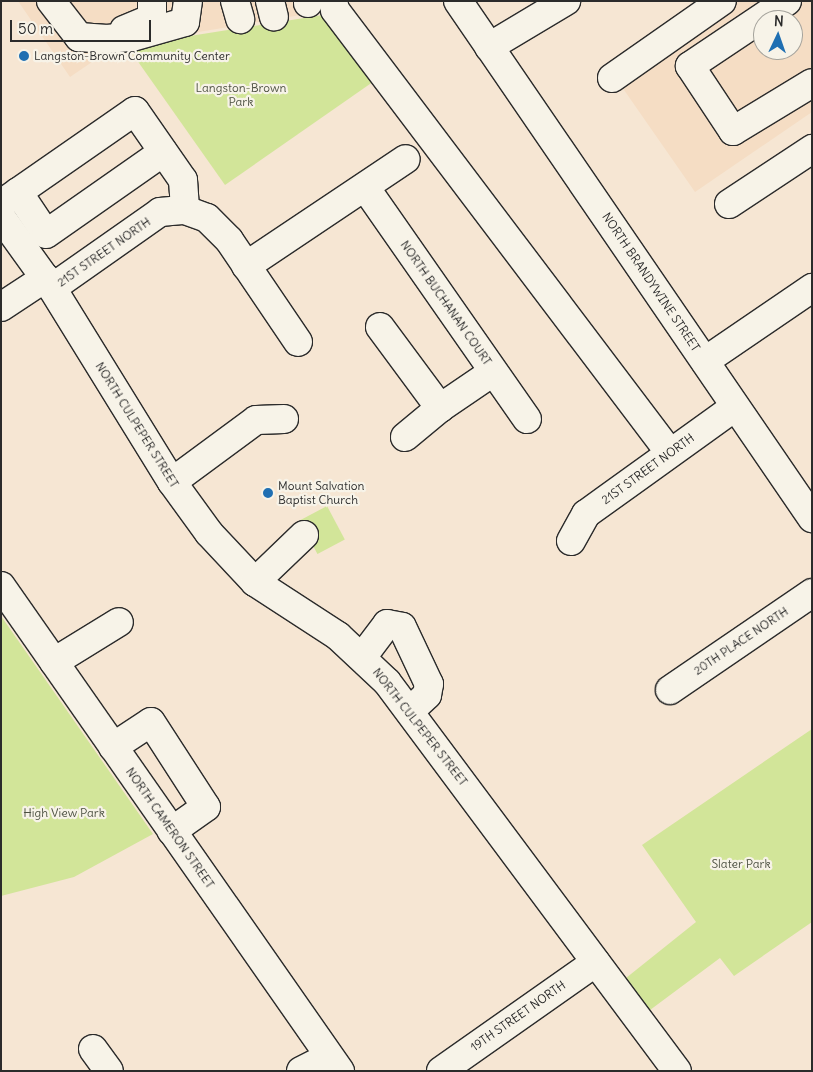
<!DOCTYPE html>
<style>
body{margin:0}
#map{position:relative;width:813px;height:1072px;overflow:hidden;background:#f6e6d3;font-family:Delius,sans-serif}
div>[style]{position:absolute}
.built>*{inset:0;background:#f5ddc4}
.green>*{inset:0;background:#d2e599;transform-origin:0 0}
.roads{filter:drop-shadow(1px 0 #2b2b2b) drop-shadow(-1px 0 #2b2b2b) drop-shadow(0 1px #2b2b2b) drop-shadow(0 -1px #2b2b2b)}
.minor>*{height:28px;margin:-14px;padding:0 14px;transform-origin:14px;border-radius:14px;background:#f7f3e8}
.dots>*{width:14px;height:14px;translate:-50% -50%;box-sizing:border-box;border:2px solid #f7f3e8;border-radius:50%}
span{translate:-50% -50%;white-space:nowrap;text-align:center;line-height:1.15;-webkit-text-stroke:4.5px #f7f3e8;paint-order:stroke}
.poi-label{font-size:12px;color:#2b2b2b}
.left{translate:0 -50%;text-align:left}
.park-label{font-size:12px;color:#4c5041}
.street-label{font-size:12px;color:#2b2b2b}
.frame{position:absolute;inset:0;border:2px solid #2b2b2b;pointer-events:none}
.north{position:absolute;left:753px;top:10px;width:50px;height:50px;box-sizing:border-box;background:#f7f3e8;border:1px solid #a5a39c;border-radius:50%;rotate:3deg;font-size:14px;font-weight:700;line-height:20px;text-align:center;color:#2b2b2b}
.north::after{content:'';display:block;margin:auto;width:18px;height:22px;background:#1f6fb2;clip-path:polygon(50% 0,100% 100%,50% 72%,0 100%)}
.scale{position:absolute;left:10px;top:20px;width:141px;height:22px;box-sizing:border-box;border:2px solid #2b2b2b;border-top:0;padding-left:6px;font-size:15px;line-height:18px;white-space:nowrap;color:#2b2b2b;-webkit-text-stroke:4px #f7f3e8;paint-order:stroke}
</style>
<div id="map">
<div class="built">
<div style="clip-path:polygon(18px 1px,330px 1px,331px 10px,89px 50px,95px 60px,70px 77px)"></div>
<div style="clip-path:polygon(evenodd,724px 1px,812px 1px,812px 112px,695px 192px,615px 77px,724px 1px,763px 20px,793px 20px,793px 50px,763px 50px,763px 20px)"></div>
</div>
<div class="green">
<div style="clip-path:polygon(329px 14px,380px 77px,225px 185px,127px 46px)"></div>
<div style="left:327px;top:506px;width:38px;height:31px;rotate:62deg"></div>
<div style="clip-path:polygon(1px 616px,153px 834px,74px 877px,1px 896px)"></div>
<div style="clip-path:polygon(812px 729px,812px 922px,734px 976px,720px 958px,650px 1010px,626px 978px,696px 922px,642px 845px)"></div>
</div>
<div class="roads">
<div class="minor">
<div style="left:51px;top:1px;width:46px;rotate:52.1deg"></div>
<div style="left:79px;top:37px;width:28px;rotate:4deg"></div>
<div style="left:107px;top:39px;width:25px;rotate:-5deg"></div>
<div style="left:132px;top:37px;width:55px;rotate:-15.8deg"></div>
<div style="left:185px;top:22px;width:21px;rotate:-82deg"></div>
<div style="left:235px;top:1px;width:19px;rotate:74deg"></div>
<div style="left:270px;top:1px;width:16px;rotate:76deg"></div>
<div style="left:308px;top:1px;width:2px;rotate:90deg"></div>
<div style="left:333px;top:1px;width:9px;rotate:77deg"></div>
<div style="left:335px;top:10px;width:555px;rotate:52.9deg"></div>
<div style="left:458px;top:1px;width:627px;rotate:55.6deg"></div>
<div style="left:787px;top:1px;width:117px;rotate:146.2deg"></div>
<div style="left:690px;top:66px;width:78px;rotate:56.5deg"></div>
<div style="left:733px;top:131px;width:92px;rotate:-31.3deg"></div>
<div style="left:124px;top:30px;width:30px;rotate:-23deg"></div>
<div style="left:152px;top:18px;width:17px;rotate:-90deg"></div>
<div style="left:489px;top:47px;width:90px;rotate:-30.9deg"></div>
<div style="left:612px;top:78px;width:134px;rotate:-35deg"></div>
<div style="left:365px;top:187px;width:283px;rotate:55.1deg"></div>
<div style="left:18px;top:192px;width:50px;rotate:56.3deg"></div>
<div style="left:46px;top:234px;width:143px;rotate:-35deg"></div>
<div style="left:1px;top:204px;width:163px;rotate:-34.8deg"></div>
<div style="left:135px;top:111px;width:84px;rotate:55.2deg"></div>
<div style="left:183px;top:180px;width:30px;rotate:86deg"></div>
<div style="left:729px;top:204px;width:100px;rotate:-33.5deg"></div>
<div style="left:1px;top:217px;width:87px;rotate:54.3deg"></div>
<div style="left:52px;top:288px;width:228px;rotate:58.3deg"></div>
<div style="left:172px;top:482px;width:63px;rotate:54deg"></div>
<div style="left:209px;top:533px;width:67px;rotate:46.8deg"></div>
<div style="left:255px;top:582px;width:99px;rotate:33deg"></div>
<div style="left:338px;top:636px;width:67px;rotate:43.2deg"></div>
<div style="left:387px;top:682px;width:485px;rotate:53.3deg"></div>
<div style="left:246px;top:266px;width:192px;rotate:-33.8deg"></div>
<div style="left:52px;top:288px;width:132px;rotate:-35.1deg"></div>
<div style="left:160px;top:212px;width:25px;rotate:-5deg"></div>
<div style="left:185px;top:210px;width:23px;rotate:20deg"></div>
<div style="left:207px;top:218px;width:31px;rotate:45deg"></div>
<div style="left:229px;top:240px;width:123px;rotate:55.9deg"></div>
<div style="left:1px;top:307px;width:53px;rotate:-33.4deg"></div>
<div style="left:380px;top:327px;width:101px;rotate:53.5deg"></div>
<div style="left:440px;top:408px;width:64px;rotate:-34.2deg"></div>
<div style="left:705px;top:361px;width:130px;rotate:-34.3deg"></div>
<div style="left:405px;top:437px;width:45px;rotate:-39.6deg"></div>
<div style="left:172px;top:482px;width:104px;rotate:-36.4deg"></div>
<div style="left:256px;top:420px;width:28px;rotate:-2deg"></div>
<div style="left:571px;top:541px;width:31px;rotate:-61deg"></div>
<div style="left:586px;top:514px;width:183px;rotate:-35.7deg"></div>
<div style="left:255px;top:582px;width:68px;rotate:-43.8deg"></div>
<div style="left:1px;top:586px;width:592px;rotate:55.05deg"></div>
<div style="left:363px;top:656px;width:40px;rotate:-53deg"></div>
<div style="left:387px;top:624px;width:15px;rotate:11deg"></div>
<div style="left:402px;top:627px;width:63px;rotate:64.7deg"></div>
<div style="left:429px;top:684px;width:11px;rotate:100deg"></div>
<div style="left:427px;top:695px;width:23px;rotate:137deg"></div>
<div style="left:54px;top:662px;width:76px;rotate:-31.6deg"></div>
<div style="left:670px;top:690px;width:172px;rotate:-34.3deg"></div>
<div style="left:113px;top:747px;width:45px;rotate:-33.3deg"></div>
<div style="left:151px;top:722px;width:101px;rotate:57.1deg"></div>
<div style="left:206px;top:807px;width:42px;rotate:144.8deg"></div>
<div style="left:93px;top:1049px;width:27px;rotate:54deg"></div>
<div style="left:301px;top:1071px;width:31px;rotate:-27deg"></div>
<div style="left:441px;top:1071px;width:189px;rotate:-35.1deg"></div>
</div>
</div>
<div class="dots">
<div style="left:24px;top:56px;background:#1f6fb2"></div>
<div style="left:268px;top:493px;background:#1f6fb2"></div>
</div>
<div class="poi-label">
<span class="left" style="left:34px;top:56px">Langston-Brown Community Center</span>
<span class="left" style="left:278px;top:493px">Mount Salvation<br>Baptist Church</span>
</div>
<div class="park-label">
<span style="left:241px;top:95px">Langston-Brown<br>Park</span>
<span style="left:64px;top:813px">High View Park</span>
<span style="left:741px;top:864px">Slater Park</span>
</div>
<div class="street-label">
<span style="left:104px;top:252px;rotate:-35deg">21ST STREET NORTH</span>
<span style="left:651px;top:282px;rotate:56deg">NORTH BRANDYWINE STREET</span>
<span style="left:446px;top:303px;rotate:55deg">NORTH BUCHANAN COURT</span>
<span style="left:137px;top:425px;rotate:58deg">NORTH CULPEPER STREET</span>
<span style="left:648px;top:469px;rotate:-36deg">21ST STREET NORTH</span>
<span style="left:741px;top:641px;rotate:-34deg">20TH PLACE NORTH</span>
<span style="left:420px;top:727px;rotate:52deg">NORTH CULPEPER STREET</span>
<span style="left:170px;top:828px;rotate:55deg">NORTH CAMERON STREET</span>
<span style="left:518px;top:1016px;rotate:-35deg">19TH STREET NORTH</span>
</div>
<div class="frame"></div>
<div class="north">N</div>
<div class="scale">50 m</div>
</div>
